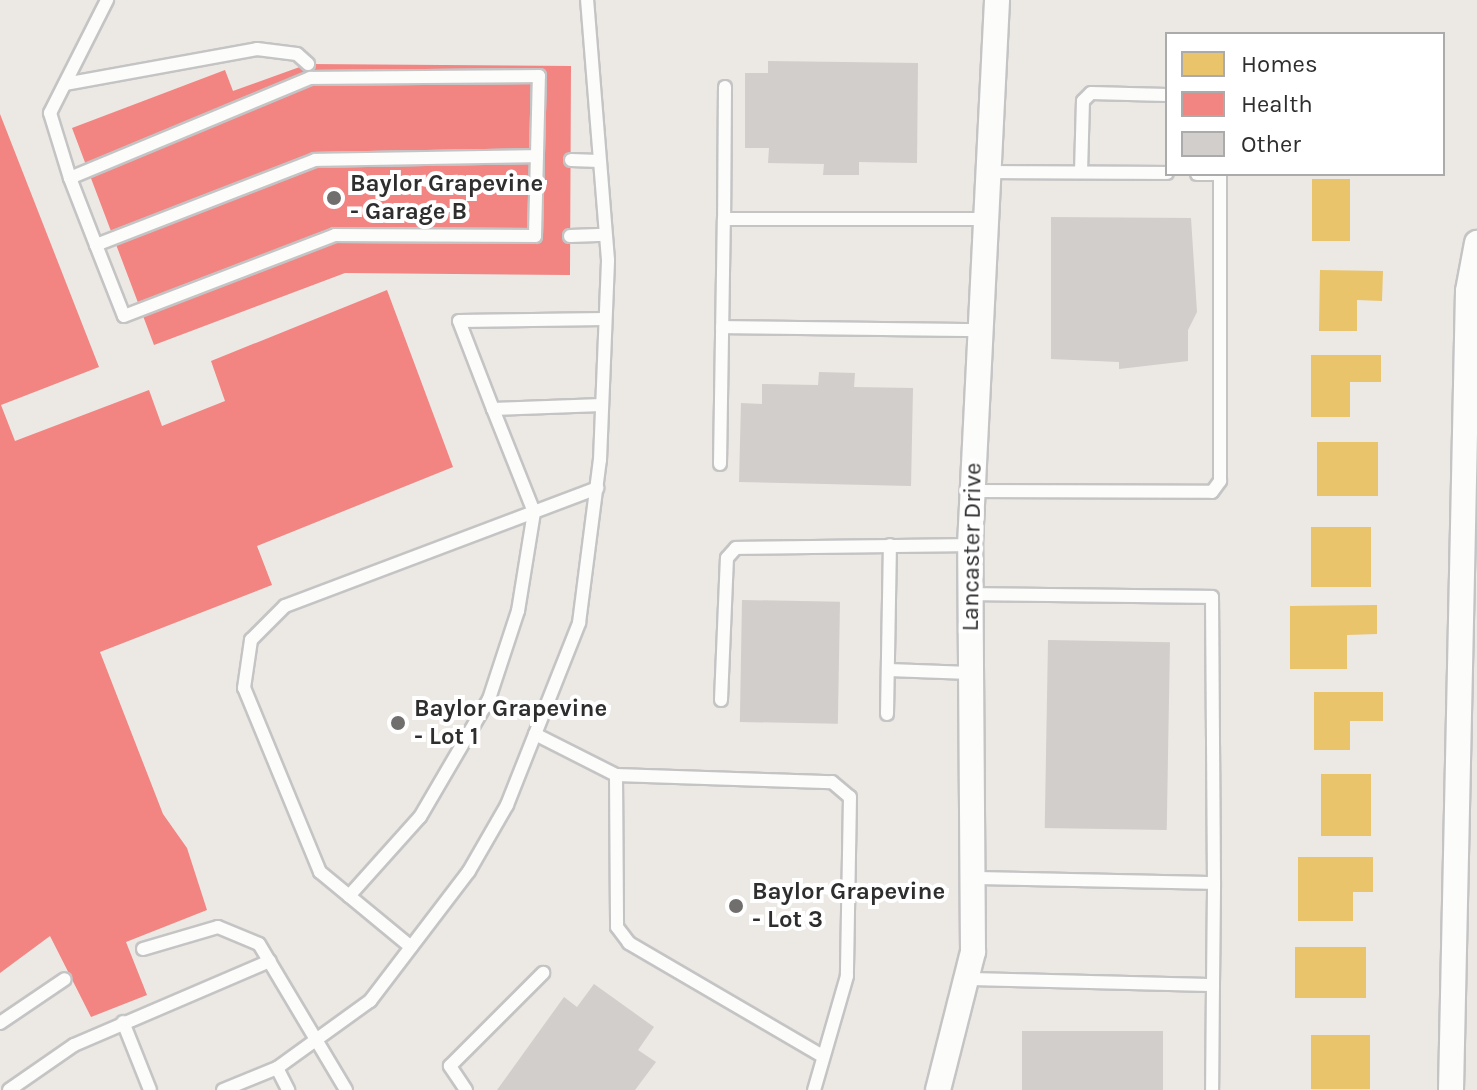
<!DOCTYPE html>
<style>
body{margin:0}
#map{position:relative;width:1477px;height:1090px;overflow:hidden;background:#ece8e4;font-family:Karla,sans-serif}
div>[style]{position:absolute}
.homes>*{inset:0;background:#e9c46a;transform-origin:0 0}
.health>*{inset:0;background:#f28482}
.building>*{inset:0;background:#d1cecb;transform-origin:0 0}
.roads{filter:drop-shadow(2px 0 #c5c4c5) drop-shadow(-2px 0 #c5c4c5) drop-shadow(0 2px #c5c4c5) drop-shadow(0 -2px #c5c4c5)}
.lane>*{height:12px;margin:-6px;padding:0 6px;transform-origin:6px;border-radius:6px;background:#fcfcfb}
.street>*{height:24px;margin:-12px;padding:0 12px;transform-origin:12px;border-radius:12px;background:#fcfcfb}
.dots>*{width:22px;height:22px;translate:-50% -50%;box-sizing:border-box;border:4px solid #fff;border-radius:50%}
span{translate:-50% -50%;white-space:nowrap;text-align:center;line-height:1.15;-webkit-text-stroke:8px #fff;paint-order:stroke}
.poi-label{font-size:24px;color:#2e2e2e;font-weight:700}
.left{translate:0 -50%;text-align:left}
.street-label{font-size:24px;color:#2e2e2e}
.legend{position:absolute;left:1165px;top:32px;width:280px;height:144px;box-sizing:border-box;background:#fff;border:2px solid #ababab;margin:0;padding:10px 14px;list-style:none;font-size:24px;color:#2e2e2e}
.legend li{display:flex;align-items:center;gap:16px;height:40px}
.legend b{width:40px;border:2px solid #ababab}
</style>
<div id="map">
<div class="homes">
<div style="left:1312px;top:179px;width:38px;height:62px"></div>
<div style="clip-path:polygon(1320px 270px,1383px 271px,1382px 301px,1357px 300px,1357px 331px,1319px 331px)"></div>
<div style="clip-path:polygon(1311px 355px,1381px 355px,1381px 382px,1350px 382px,1350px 417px,1311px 417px)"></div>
<div style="left:1317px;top:442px;width:61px;height:54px"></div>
<div style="left:1311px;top:527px;width:60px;height:60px"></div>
<div style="clip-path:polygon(1377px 605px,1377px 634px,1347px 635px,1347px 669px,1290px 669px,1290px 606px)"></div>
<div style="clip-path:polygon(1314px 692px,1383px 692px,1383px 721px,1350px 721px,1350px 750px,1314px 750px)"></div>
<div style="left:1321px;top:774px;width:50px;height:62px"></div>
<div style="clip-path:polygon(1298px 857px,1373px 857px,1373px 892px,1353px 892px,1353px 921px,1298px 921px)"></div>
<div style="left:1295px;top:947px;width:71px;height:51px"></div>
<div style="left:1311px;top:1035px;width:59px;height:54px"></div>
</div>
<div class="health">
<div style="clip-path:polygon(308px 64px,571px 66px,570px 275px,345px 273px,154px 345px,72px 128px,225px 70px,233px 91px)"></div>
<div style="clip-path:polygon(0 114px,99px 367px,1px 405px,15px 441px,149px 390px,162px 426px,225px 401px,211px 361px,387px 290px,453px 467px,257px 546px,272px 585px,100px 652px,163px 814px,187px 848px,207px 910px,126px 942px,147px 995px,91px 1017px,50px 936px,0 973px)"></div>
</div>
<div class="building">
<div style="clip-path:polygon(768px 61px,918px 63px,917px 163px,859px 162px,859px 175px,823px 175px,824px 164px,768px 163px,769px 148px,745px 148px,745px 73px,768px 73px)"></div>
<div style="clip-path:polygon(1051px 217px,1191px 218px,1197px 312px,1188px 330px,1188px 361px,1119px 369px,1119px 362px,1051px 359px)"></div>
<div style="clip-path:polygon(819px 372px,855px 373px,854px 387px,913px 388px,911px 486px,739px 482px,741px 403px,762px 404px,762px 384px,818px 385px)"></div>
<div style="left:742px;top:600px;width:98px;height:122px;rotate:1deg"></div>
<div style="left:1048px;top:640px;width:122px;height:188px;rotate:1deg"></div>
<div style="clip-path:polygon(594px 984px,654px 1027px,638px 1050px,656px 1062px,635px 1090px,497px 1090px,564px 997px,577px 1007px)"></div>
<div style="left:1022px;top:1031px;width:141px;height:59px"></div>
</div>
<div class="roads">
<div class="lane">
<div style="left:65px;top:84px;width:195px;rotate:-10.3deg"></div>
<div style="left:257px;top:49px;width:40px;rotate:7.1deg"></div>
<div style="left:297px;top:54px;width:15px;rotate:42deg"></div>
<div style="left:725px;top:87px;width:132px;rotate:90.4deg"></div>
<div style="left:724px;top:219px;width:262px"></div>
<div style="left:571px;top:160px;width:28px;rotate:2deg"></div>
<div style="left:988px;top:172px;width:179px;rotate:0.3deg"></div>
<div style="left:1081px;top:172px;width:71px;rotate:-88.4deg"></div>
<div style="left:1083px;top:101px;width:11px;rotate:-45deg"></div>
<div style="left:1091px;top:93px;width:76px;rotate:1.5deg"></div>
<div style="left:70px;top:178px;width:68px;rotate:-107.1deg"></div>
<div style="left:50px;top:113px;width:127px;rotate:-63.2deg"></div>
<div style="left:570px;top:236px;width:35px;rotate:-2deg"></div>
<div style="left:96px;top:245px;width:76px;rotate:68.5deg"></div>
<div style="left:124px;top:316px;width:226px;rotate:-21deg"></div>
<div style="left:335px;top:235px;width:200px;rotate:0.3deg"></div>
<div style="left:535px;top:236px;width:160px;rotate:-88.6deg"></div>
<div style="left:539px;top:76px;width:229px;rotate:179.5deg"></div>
<div style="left:310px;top:78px;width:260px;rotate:157.4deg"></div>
<div style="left:70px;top:178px;width:72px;rotate:68.8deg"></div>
<div style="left:96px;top:245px;width:235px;rotate:-21.2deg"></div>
<div style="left:315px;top:160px;width:222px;rotate:-1deg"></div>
<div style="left:722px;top:327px;width:258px;rotate:0.7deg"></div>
<div style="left:602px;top:405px;width:109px;rotate:177.9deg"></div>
<div style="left:493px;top:409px;width:94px;rotate:-111.1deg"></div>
<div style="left:459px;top:321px;width:146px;rotate:-0.8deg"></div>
<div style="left:720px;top:464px;width:245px;rotate:-89.1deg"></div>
<div style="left:972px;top:491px;width:240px;rotate:0.2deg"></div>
<div style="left:1212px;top:492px;width:14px;rotate:-54deg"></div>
<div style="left:1220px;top:481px;width:307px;rotate:-90deg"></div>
<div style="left:1220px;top:174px;width:23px;rotate:180deg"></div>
<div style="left:970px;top:594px;width:242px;rotate:0.7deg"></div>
<div style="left:1212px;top:597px;width:286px;rotate:89.6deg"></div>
<div style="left:1214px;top:883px;width:242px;rotate:-178.8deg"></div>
<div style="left:888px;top:670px;width:83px;rotate:2.1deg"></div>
<div style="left:721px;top:700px;width:142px;rotate:-87.6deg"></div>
<div style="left:727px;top:558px;width:13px;rotate:-48deg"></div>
<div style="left:736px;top:548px;width:234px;rotate:-0.7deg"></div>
<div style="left:887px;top:714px;width:169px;rotate:-89deg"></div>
<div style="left:535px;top:734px;width:91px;rotate:26.8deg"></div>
<div style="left:616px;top:775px;width:216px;rotate:1.9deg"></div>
<div style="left:832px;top:782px;width:23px;rotate:40deg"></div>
<div style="left:850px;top:797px;width:179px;rotate:91deg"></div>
<div style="left:847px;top:976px;width:119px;rotate:106.1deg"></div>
<div style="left:616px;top:775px;width:152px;rotate:89.6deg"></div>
<div style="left:617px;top:927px;width:20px;rotate:53deg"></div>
<div style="left:629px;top:943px;width:222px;rotate:30.3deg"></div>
<div style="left:349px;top:896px;width:106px;rotate:-48.1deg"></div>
<div style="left:420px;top:817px;width:137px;rotate:-59.7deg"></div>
<div style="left:489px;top:699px;width:93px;rotate:-71.8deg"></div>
<div style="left:518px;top:611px;width:100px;rotate:-80.8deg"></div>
<div style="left:534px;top:512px;width:111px;rotate:-111.7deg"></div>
<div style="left:411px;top:947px;width:118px;rotate:-140.5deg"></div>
<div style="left:320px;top:872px;width:199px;rotate:-112.4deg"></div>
<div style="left:244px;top:688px;width:49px;rotate:-81.7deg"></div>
<div style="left:251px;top:640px;width:48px;rotate:-45deg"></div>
<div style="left:285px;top:606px;width:334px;rotate:-20.7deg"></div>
<div style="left:143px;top:949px;width:78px;rotate:-16.3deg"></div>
<div style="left:218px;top:927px;width:44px;rotate:22.5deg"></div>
<div style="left:259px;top:944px;width:170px;rotate:59.2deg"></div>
<div style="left:967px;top:979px;width:246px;rotate:1.4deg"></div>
<div style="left:1213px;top:985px;width:105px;rotate:90.5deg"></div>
<div style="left:1213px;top:985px;width:102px;rotate:-89.4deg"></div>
<div style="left:123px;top:1022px;width:73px;rotate:68.3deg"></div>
<div style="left:0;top:1023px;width:78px;rotate:-34.1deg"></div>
<div style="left:277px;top:1068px;width:25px;rotate:63deg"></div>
<div style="left:9px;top:1090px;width:79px;rotate:-34.7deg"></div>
<div style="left:74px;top:1045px;width:213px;rotate:-23.2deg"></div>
<div style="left:223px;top:1090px;width:58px;rotate:-22.2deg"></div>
<div style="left:277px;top:1068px;width:115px;rotate:-35.8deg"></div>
<div style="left:370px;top:1001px;width:163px;rotate:-52.7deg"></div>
<div style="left:469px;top:871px;width:76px;rotate:-60.1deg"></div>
<div style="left:507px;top:805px;width:196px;rotate:-68.4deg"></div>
<div style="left:579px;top:623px;width:164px;rotate:-82.7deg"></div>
<div style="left:600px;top:460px;width:200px;rotate:-87.7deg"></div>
<div style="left:608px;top:260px;width:261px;rotate:-94.6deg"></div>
<div style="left:466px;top:1090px;width:29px;rotate:-124deg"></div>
<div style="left:450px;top:1066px;width:132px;rotate:-45deg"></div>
</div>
<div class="street">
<div style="left:938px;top:1090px;width:142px;rotate:-75.8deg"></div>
<div style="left:973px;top:952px;width:407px;rotate:-90.4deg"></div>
<div style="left:970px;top:545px;width:546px;rotate:-87.16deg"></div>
<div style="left:1451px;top:1090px;width:799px;rotate:-88.78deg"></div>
<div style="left:1468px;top:291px;width:49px;rotate:-79.4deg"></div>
</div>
</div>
<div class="dots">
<div style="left:334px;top:198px;background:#706f6e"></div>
<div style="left:398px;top:723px;background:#706f6e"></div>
<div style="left:736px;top:906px;background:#706f6e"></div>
</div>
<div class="poi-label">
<span class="left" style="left:350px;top:198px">Baylor Grapevine<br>- Garage B</span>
<span class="left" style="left:414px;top:723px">Baylor Grapevine<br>- Lot 1</span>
<span class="left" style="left:752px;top:906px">Baylor Grapevine<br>- Lot 3</span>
</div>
<div class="street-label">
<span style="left:972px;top:547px;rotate:-89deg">Lancaster Drive</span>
</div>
<ul class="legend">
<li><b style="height:22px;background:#e9c46a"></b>Homes</li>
<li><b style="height:22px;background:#f28482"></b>Health</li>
<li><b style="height:22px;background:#d1cecb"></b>Other</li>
</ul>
</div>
